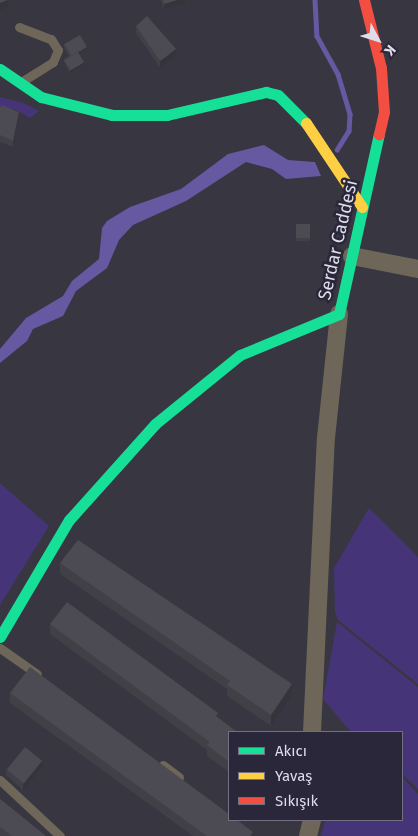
<!DOCTYPE html>
<meta charset="utf-8">
<style>
body{margin:0}
#map{position:relative;width:418px;height:836px;overflow:hidden;background:#383641;font-family:"Fira Sans",sans-serif}
div>[style]{position:absolute}
.green>*{inset:0;background:#453578}
.water>*{inset:0;background:#6658a1}
.stream>*{height:4.5px;margin:-2.25px;padding:0 2.25px;transform-origin:2.25px;border-radius:2.25px;background:#6658a1}
.lane>*{height:9px;margin:-4.5px;padding:0 4.5px;transform-origin:4.5px;border-radius:4.5px;background:#6e6658}
.street>*{height:18px;margin:-9px;padding:0 9px;transform-origin:9px;border-radius:9px;background:#6e6658}
.fast>*{height:11px;margin:-5.5px;padding:0 5.5px;transform-origin:5.5px;border-radius:5.5px;background:#16e098}
.slow>*{height:11px;margin:-5.5px;padding:0 5.5px;transform-origin:5.5px;border-radius:5.5px;background:#ffcf43}
.jam>*{height:11px;margin:-5.5px;padding:0 5.5px;transform-origin:5.5px;border-radius:5.5px;background:#f24e42}
.wall>*{inset:0;background:#414047;transform-origin:0 0}
.shaded-wall>*{inset:0;background:#35343a}
.building>*{inset:0;background:#4c4b53;transform-origin:0 0}
span{translate:-50% -50%;white-space:nowrap;text-align:center;line-height:1.15;-webkit-text-stroke:5px #2a273a;paint-order:stroke}
.street-label{font-size:18px;color:#deddea}
.legend{position:absolute;left:228px;top:731px;width:175px;height:90px;box-sizing:border-box;background:#2a273a;border:1px solid #727080;margin:0;padding:6px 9px;list-style:none;font-size:15px;color:#deddea}
.legend li{display:flex;align-items:center;gap:10px;height:25px}
.legend b{width:25px;border:1px solid #727080}
.north{position:absolute;left:353px;top:15px;width:50px;height:50px;-webkit-text-stroke:4px #2a273a;paint-order:stroke;rotate:130deg;font-size:14px;font-weight:700;line-height:20px;text-align:center;color:#deddea}
.north::after{content:'';display:block;margin:auto;width:18px;height:22px;background:#deddea;clip-path:polygon(50% 0,100% 100%,50% 72%,0 100%)}
</style>
<div id="map">
<div class="green">
<div style="clip-path:polygon(0 97px,23px 103px,39px 111px,30px 118px,15px 109px,0 108px)"></div>
<div style="clip-path:polygon(0 483px,49px 526px,0 605px)"></div>
<div style="clip-path:polygon(369px 508px,418px 557px,418px 684px,338px 620px,335px 612px,334px 568px)"></div>
<div style="clip-path:polygon(337px 622px,418px 687px,418px 789px,402px 774px,402px 732px,351px 732px,323px 699px)"></div>
<div style="clip-path:polygon(402px 777px,418px 794px,418px 836px,321px 836px,325px 820px,402px 820px)"></div>
</div>
<div class="water">
<div style="clip-path:polygon(264px 145px,288px 160px,315px 162px,321px 176px,286px 179px,272px 169px,246px 162px,186px 201px,133px 225px,119px 240px,107px 268px,76px 291px,63px 316px,33px 329px,27px 341px,0 363px,0 349px,26px 318px,63px 296px,72px 281px,99px 259px,102px 228px,107px 221px,130px 207px,181px 189px,228px 154px)"></div>
</div>
<div class="stream">
<div style="left:315px;top:0;width:36px;rotate:87deg"></div>
<div style="left:317px;top:36px;width:43px;rotate:61.1deg"></div>
<div style="left:338px;top:74px;width:42px;rotate:73.3deg"></div>
<div style="left:350px;top:114px;width:17px;rotate:93deg"></div>
<div style="left:349px;top:131px;width:22px;rotate:122deg"></div>
</div>
<div class="lane">
<div style="left:19px;top:27px;width:34px;rotate:21deg"></div>
<div style="left:51px;top:39px;width:13px;rotate:58deg"></div>
<div style="left:58px;top:50px;width:13px;rotate:113deg"></div>
<div style="left:53px;top:62px;width:36px;rotate:148deg"></div>
<div style="left:0;top:648px;width:45px;rotate:35.1deg"></div>
<div style="left:163px;top:765px;width:20px;rotate:37deg"></div>
<div style="left:0;top:780px;width:82px;rotate:43deg"></div>
</div>
<div class="street">
<div style="left:352px;top:256px;width:67px;rotate:11.1deg"></div>
<div style="left:312px;top:732px;width:294px;rotate:-87.3deg"></div>
<div style="left:326px;top:438px;width:125px;rotate:-84deg"></div>
<div style="left:308px;top:836px;width:16px;rotate:-76deg"></div>
</div>
<div class="fast">
<div style="left:0;top:69px;width:50px;rotate:34.3deg"></div>
<div style="left:41px;top:97px;width:73px;rotate:14.2deg"></div>
<div style="left:112px;top:115px;width:55px"></div>
<div style="left:167px;top:115px;width:102px;rotate:-13.1deg"></div>
<div style="left:266px;top:92px;width:12px;rotate:14deg"></div>
<div style="left:278px;top:95px;width:40px;rotate:45deg"></div>
<div style="left:0;top:637px;width:136px;rotate:-59.5deg"></div>
<div style="left:69px;top:520px;width:129px;rotate:-48.1deg"></div>
<div style="left:155px;top:424px;width:109px;rotate:-39.1deg"></div>
<div style="left:240px;top:355px;width:107px;rotate:-22.5deg"></div>
<div style="left:339px;top:314px;width:184px;rotate:-77.5deg"></div>
</div>
<div class="slow">
<div style="left:306px;top:123px;width:101px;rotate:56.3deg"></div>
</div>
<div class="jam">
<div style="left:364px;top:0;width:70px;rotate:76deg"></div>
<div style="left:381px;top:68px;width:44px;rotate:86.1deg"></div>
<div style="left:384px;top:112px;width:23px;rotate:103deg"></div>
</div>
<div class="wall">
<div style="clip-path:polygon(161px 0,185px 0,185px 4px,164px 10px)"></div>
<div style="clip-path:polygon(136px 26px,176px 56px,160px 68px,136px 33px)"></div>
<div style="clip-path:polygon(64px 44px,87px 50px,79px 54px,84px 65px,70px 73px,64px 62px,64px 59px,69px 56px,64px 48px)"></div>
<div style="clip-path:polygon(0 108px,19px 119px,13px 147px,0 142px)"></div>
<div style="left:296px;top:224px;width:14px;height:17px"></div>
<div style="clip-path:polygon(60px 563px,292px 695px,271px 726px,227px 696px,227px 689px,60px 574px)"></div>
<div style="clip-path:polygon(50px 624px,218px 718px,229px 732px,229px 772px,207px 756px,207px 750px,50px 634px)"></div>
<div style="clip-path:polygon(10px 693px,253px 836px,193px 836px,10px 703px)"></div>
<div style="clip-path:polygon(42px 768px,23px 790px,6px 775px,6px 769px)"></div>
<div style="clip-path:polygon(0 799px,46px 836px,0 836px)"></div>
</div>
<div class="shaded-wall">
<div style="clip-path:polygon(8px 0,8px 7px,0 10px,0 3px)"></div>
<div style="clip-path:polygon(177px 0,185px 0,185px 4px,164px 10px,164px 4px)"></div>
<div style="clip-path:polygon(87px 47px,87px 50px,71px 59px,71px 56px)"></div>
<div style="clip-path:polygon(176px 49px,176px 56px,160px 68px,160px 61px)"></div>
<div style="clip-path:polygon(84px 62px,84px 65px,70px 73px,70px 70px)"></div>
<div style="clip-path:polygon(19px 112px,19px 119px,13px 147px,13px 141px)"></div>
<div style="clip-path:polygon(292px 684px,292px 695px,271px 726px,271px 715px)"></div>
<div style="clip-path:polygon(42px 761px,42px 768px,23px 790px,23px 783px)"></div>
</div>
<div class="building">
<div style="clip-path:polygon(0 0,8px 0,0 3px)"></div>
<div style="clip-path:polygon(163px 0,177px 0,164px 4px)"></div>
<div style="clip-path:polygon(147px 16px,176px 49px,160px 61px,136px 26px)"></div>
<div style="left:80px;top:35px;width:14px;height:18px;rotate:60deg"></div>
<div style="left:78px;top:52px;width:12px;height:16px;rotate:59deg"></div>
<div style="clip-path:polygon(2px 105px,19px 112px,13px 141px,0 135px,0 108px)"></div>
<div style="left:296px;top:224px;width:14px;height:14px"></div>
<div style="clip-path:polygon(78px 540px,292px 684px,271px 715px,227px 685px,230px 681px,60px 563px)"></div>
<div style="clip-path:polygon(67px 602px,218px 713px,216px 716px,237px 732px,229px 732px,229px 762px,207px 745px,210px 742px,50px 624px)"></div>
<div style="clip-path:polygon(30px 667px,229px 814px,229px 820px,237px 820px,253px 832px,250px 836px,207px 836px,10px 693px)"></div>
<div style="left:25px;top:747px;width:22px;height:29px;rotate:39deg"></div>
<div style="clip-path:polygon(0 799px,46px 836px,12px 836px,0 827px)"></div>
</div>
<div class="street-label">
<span style="left:338px;top:240px;rotate:-77deg">Serdar Caddesi</span>
</div>
<ul class="legend">
<li><b style="height:6px;background:#16e098"></b>Akıcı</li>
<li><b style="height:6px;background:#ffcf43"></b>Yavaş</li>
<li><b style="height:6px;background:#f24e42"></b>Sıkışık</li>
</ul>
<div class="north">K</div>
</div>
